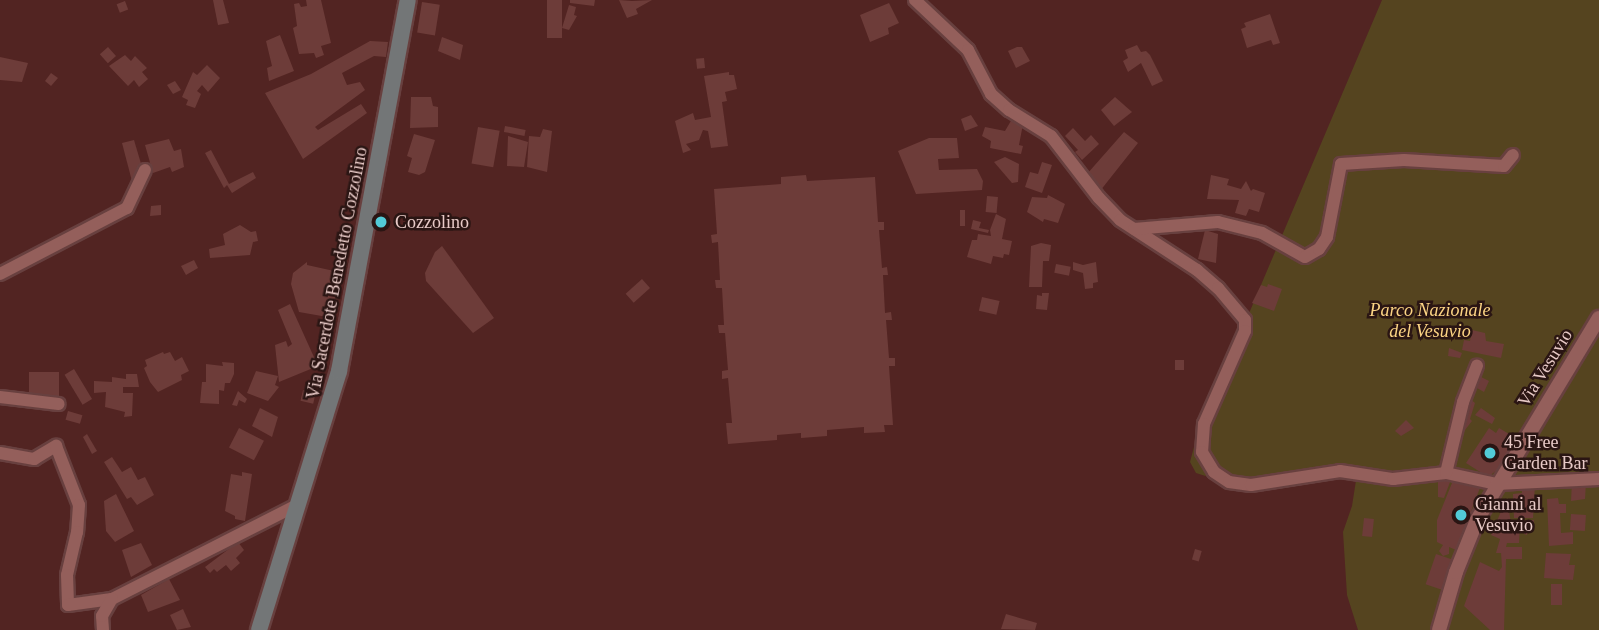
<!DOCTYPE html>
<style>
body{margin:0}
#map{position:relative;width:1599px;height:630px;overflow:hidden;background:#522422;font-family:"Times New Roman",serif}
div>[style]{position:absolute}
.green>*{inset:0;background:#55441f}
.building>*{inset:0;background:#6d3c39;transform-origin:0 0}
.roads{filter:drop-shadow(2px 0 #68403f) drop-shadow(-2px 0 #68403f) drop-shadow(0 2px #68403f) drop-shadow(0 -2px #68403f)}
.minor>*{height:12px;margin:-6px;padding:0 6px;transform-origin:6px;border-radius:6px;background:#945f5b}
.tertiary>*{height:14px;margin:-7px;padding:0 7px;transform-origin:7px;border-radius:7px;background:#945f5b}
.secondary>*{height:16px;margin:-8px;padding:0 8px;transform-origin:8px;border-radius:8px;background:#737677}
.dots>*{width:19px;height:19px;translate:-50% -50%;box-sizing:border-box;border:4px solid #2a1513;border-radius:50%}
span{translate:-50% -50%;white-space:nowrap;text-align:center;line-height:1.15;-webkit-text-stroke:5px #2a1513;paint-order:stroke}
.poi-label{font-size:18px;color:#e8cac7}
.left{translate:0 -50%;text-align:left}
.street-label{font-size:18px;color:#e8cac7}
.park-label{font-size:18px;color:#fcd484;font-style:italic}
</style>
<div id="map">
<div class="green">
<div style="clip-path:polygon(1382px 0,1599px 0,1599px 630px,1358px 630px,1347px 595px,1343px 532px,1352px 506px,1357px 474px,1271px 485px,1215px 479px,1196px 473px,1190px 462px,1204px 409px,1247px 318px)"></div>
</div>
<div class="building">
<div style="clip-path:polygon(213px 0,223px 0,229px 23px,218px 25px)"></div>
<div style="clip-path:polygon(306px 0,321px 0,331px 43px,321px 46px,324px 55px,316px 58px,314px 53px,299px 54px,293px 28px,297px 26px,294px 4px,299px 3px,301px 7px,307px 6px)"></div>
<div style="left:547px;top:0;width:15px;height:38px"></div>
<div style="clip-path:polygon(570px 0,595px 0,594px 6px,570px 3px)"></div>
<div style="clip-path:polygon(619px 0,632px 1px,652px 0,636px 9px,638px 14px,627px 18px)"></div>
<div style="left:125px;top:1px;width:9px;height:9px;rotate:69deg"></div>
<div style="left:422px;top:2px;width:18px;height:31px;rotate:9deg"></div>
<div style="clip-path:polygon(889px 3px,899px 23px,888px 28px,889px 34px,870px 42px,860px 15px)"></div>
<div style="clip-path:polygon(569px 5px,576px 7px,574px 15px,577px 16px,569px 30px,562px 28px)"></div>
<div style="clip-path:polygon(1270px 14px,1280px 43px,1273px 45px,1271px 40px,1247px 48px,1241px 29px,1246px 27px,1244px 23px)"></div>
<div style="clip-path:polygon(280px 35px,294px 71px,269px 81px,267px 68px,272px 66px,266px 41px)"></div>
<div style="clip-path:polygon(442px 37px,463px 45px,460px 60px,438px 51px)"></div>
<div style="clip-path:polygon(370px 41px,388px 42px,386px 57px,374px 56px,342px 73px,347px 85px,360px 82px,365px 90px,315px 127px,318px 130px,361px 104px,367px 113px,303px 159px,265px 93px,311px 74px)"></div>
<div style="clip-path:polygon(1137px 45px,1141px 52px,1146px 51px,1150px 55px,1163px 81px,1152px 86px,1141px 63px,1128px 72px,1123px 61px,1128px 58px,1125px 50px)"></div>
<div style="left:108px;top:47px;width:12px;height:11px;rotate:48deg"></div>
<div style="clip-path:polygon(1017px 47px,1022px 47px,1030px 61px,1016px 68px,1008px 51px)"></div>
<div style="clip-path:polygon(125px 55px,131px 61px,135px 56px,147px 68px,142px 72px,148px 79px,139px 87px,134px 80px,128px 86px,109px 66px)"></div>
<div style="clip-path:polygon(0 57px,28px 63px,22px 82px,0 80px)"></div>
<div style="left:704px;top:58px;width:10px;height:8px;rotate:84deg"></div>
<div style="clip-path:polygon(207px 65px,220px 78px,208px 92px,202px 85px,197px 91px,201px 94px,195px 108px,186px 105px,188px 100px,182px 97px,193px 72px,197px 75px)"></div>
<div style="clip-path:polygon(729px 72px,729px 75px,734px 75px,737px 89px,725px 92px,727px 101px,722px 102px,728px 146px,711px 148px,708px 131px,703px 130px,699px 140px,686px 144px,691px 150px,683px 153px,675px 121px,693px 113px,695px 120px,711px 117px,704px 76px)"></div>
<div style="clip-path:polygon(51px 73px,58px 78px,51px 86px,45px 81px)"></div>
<div style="clip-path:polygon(175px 81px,181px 90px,173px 94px,167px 85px)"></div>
<div style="clip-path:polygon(411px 97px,431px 97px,433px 106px,438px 107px,438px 127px,410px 128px)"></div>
<div style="clip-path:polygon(1115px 97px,1132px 112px,1114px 126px,1101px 110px)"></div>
<div style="clip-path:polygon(971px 115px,978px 126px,965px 131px,961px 119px)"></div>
<div style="clip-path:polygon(1012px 119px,1023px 124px,1019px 145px,1023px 146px,1021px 154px,990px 148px,991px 141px,982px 136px,985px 127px,1005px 131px)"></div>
<div style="left:505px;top:126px;width:21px;height:6px;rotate:11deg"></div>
<div style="left:478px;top:127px;width:22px;height:37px;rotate:10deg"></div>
<div style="clip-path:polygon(1073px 128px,1085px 141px,1091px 135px,1099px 144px,1082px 160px,1075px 152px,1078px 150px,1065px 136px)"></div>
<div style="clip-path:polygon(543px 129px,552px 131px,547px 172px,527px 167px,529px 136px,540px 137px)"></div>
<div style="clip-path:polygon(1124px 132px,1138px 143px,1100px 191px,1093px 185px,1096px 181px,1087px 174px)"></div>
<div style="clip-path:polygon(414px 134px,435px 140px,425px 172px,419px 175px,408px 172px,412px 158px,407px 156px)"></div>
<div style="clip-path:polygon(508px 136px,528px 142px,524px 167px,507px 166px)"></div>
<div style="clip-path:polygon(929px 138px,957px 138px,959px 158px,938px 159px,939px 170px,977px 169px,983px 181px,982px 190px,916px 194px,898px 151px)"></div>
<div style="clip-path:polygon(169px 139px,174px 151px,181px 149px,184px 167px,172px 172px,170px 167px,153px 173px,145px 145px)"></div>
<div style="clip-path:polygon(134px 140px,142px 167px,133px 185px,122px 143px)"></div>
<div style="clip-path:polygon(211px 150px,229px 184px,253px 172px,256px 178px,232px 193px,227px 185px,224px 188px,205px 153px)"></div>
<div style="clip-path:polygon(1005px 157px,1019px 164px,1018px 182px,1012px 183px,994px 162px)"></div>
<div style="clip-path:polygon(1042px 162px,1052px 165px,1042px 193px,1025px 187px,1030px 172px,1038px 174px)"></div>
<div style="clip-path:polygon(806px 175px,807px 181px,875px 177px,878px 222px,884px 222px,884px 230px,879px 230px,882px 268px,887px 267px,888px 275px,883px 275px,885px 313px,891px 312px,892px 320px,886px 320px,889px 358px,895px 358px,895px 366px,889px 366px,893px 425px,884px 425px,885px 432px,864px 433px,864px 427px,827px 430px,827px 436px,801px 438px,801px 433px,777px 435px,777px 440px,728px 444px,726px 423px,732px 423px,728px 378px,722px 379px,722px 371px,728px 370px,725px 333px,719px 333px,718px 325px,724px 325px,722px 288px,716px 288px,715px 280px,720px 280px,718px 242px,712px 243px,711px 235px,717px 234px,714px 189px,781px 184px,781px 177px)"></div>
<div style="clip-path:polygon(1211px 175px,1229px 179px,1227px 185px,1241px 189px,1246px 181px,1251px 191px,1253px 189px,1265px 193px,1259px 212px,1249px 209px,1246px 216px,1235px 213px,1239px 200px,1207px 199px)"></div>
<div style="clip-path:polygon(1048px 195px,1065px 204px,1058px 223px,1044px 219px,1043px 222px,1027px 212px,1032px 197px,1047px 198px)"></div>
<div style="left:987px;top:196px;width:11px;height:16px;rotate:5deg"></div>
<div style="clip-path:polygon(161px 205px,161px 215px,150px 216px,151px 206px)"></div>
<div style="left:960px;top:210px;width:5px;height:16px"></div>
<div style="clip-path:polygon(996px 214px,1006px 219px,1002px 239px,1012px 241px,1009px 255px,1004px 254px,1003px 258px,993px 256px,991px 264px,967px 257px,972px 240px,977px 240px,978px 234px,991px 236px,990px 230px)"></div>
<div style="clip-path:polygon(973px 220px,981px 222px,979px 228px,989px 230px,988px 233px,971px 229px)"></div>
<div style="clip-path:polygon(240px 225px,251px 232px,256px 231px,258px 241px,253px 242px,250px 255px,210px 258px,209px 249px,225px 245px,223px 234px)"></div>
<div style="clip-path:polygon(1205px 230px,1218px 234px,1216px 263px,1198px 259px)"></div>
<div style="clip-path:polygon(1041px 243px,1051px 245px,1049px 261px,1043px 261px,1042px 287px,1029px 287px,1031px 246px)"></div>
<div style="clip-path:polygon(442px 246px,494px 318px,473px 333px,426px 281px,425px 273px,435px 252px)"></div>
<div style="clip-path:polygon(194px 260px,198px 268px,186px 275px,181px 266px)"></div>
<div style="clip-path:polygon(307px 262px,307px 265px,334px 271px,329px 296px,338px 297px,333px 318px,299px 312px,291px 284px,293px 273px)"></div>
<div style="clip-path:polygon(1073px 262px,1083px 265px,1096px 262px,1098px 282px,1093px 283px,1093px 288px,1085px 289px,1083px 273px,1073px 270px)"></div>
<div style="left:1056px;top:264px;width:15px;height:9px;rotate:11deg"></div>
<div style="left:642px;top:279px;width:12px;height:22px;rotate:48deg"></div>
<div style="clip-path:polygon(1268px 284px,1282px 289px,1274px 311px,1252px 303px,1261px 285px,1267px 287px)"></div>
<div style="clip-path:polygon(1042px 293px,1049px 293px,1047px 310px,1036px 309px,1037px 295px,1042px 296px)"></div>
<div style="left:982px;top:297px;width:18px;height:14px;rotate:13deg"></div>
<div style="clip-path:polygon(290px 304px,318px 366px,279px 382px,275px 345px,286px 341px,288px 347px,292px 344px,278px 310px)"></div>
<div style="clip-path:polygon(1472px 330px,1485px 333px,1486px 341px,1504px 344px,1501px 358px,1462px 350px,1464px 340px,1470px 341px)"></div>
<div style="clip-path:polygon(1449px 348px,1462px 353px,1460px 358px,1448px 356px)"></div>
<div style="clip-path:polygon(163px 352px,164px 354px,170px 352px,175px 361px,182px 357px,189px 371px,181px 375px,182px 380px,158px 392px,150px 382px,144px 368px,147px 366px,145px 360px)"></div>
<div style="left:1175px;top:360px;width:9px;height:10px"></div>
<div style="clip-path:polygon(222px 362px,234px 363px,234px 374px,230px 383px,225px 383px,224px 391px,219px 390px,219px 404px,200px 403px,202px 382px,206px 382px,206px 364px,223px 366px)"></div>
<div style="left:74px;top:369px;width:35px;height:11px;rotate:59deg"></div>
<div style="clip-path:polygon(256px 371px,278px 376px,275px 385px,279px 387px,268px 401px,247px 393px)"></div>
<div style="left:59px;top:372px;width:25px;height:30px;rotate:90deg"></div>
<div style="clip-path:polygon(126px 374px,137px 374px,139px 387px,123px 387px,123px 393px,133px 393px,132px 416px,124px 417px,125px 412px,105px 407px,106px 392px,94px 393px,94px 381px,112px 382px,112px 377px,126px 379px)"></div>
<div style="clip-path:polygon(1479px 376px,1489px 381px,1484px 392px,1477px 388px)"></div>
<div style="left:303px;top:390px;width:13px;height:11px;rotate:13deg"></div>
<div style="clip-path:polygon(238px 391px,247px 399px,245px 403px,239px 400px,237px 406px,232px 405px)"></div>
<div style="clip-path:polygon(1470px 399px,1475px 403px,1470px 419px,1472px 421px,1465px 430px,1461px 427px)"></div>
<div style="clip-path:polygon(260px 408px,278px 417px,272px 437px,252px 426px)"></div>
<div style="clip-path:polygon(1481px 408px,1495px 418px,1492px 424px,1475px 415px)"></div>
<div style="left:68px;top:411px;width:15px;height:9px;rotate:16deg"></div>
<div style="clip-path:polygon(1406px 420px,1414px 428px,1401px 436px,1395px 431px)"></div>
<div style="left:239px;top:428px;width:28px;height:22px;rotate:27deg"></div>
<div style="clip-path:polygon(1489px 428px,1496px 433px,1499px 428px,1509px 434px,1506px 438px,1514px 443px,1497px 470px,1488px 477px,1466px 463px)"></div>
<div style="clip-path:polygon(87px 434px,97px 451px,92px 454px,83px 437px)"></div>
<div style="clip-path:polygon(112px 457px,122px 472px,131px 467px,138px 480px,145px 477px,154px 495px,137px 505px,131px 497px,127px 499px,104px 462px)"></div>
<div style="clip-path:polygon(242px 472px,252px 474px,245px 521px,235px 519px,235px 516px,225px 511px,231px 474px,242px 476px)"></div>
<div style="clip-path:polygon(1438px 477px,1452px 477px,1444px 498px,1438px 497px)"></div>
<div style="clip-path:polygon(1454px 478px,1480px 488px,1456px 550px,1449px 547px,1449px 554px,1443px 556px,1439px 551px,1443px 545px,1437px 542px,1437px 520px)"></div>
<div style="clip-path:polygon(1572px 481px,1586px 483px,1585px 499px,1571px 501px)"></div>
<div style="clip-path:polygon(1522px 485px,1535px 485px,1533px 518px,1514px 518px,1513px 494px,1522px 493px)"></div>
<div style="clip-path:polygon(116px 494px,134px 531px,115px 542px,106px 531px,104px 501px)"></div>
<div style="clip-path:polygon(1558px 498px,1559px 504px,1566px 504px,1566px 513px,1560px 513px,1561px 533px,1573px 532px,1573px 544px,1549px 546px,1547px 499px)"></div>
<div style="clip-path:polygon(1502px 509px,1509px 510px,1511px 524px,1520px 526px,1519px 543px,1507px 543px,1506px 547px,1522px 547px,1522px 559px,1506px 559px,1504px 630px,1490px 630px,1464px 606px,1480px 562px,1499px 571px,1502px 567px,1501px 553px,1496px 553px,1500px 539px,1491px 535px)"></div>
<div style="left:1571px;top:514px;width:15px;height:16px;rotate:4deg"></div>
<div style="left:1364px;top:518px;width:10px;height:18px;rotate:6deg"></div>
<div style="clip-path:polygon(1534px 520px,1534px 526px,1528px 526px,1527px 535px,1524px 534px,1524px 521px)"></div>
<div style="clip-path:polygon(238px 542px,244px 550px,236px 558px,240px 563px,231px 571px,226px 565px,217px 572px,214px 569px,210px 573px,205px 567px)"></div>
<div style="clip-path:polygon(141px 543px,152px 565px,131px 577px,122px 550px)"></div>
<div style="left:1195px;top:549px;width:7px;height:11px;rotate:16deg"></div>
<div style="clip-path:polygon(1546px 553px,1571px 554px,1569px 565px,1575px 565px,1573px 580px,1544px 578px)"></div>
<div style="left:1436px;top:554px;width:18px;height:32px;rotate:19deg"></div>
<div style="clip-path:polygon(169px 579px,180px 600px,148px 612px,141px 595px)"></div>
<div style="left:1562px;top:584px;width:21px;height:11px;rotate:90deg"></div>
<div style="clip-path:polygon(183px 609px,191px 627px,177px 630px,170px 615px)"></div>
<div style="clip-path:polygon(1006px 614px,1037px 623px,1035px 630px,1001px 629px)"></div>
</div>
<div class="roads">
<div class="minor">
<div style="left:915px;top:0;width:73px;rotate:43.3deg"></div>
<div style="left:968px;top:50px;width:50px;rotate:62.4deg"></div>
<div style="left:991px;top:94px;width:24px;rotate:42deg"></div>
<div style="left:1009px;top:110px;width:49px;rotate:31.8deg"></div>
<div style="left:1051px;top:136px;width:78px;rotate:52.3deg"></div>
<div style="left:1099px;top:198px;width:30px;rotate:46deg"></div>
<div style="left:1120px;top:220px;width:92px;rotate:33deg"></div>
<div style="left:1197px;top:270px;width:28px;rotate:41deg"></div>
<div style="left:1218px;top:288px;width:42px;rotate:49.8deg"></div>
<div style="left:1245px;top:320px;width:11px;rotate:90deg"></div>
<div style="left:1245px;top:331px;width:102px;rotate:113.8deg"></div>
<div style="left:1204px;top:424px;width:28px;rotate:94deg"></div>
<div style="left:1202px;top:452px;width:23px;rotate:59deg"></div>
<div style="left:1214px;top:472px;width:18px;rotate:34deg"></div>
<div style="left:1229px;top:482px;width:22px;rotate:8deg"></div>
<div style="left:1251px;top:485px;width:90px;rotate:-8.9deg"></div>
<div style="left:1340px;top:471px;width:54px;rotate:8.6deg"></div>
<div style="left:1393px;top:479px;width:53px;rotate:-6.5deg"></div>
<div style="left:1446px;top:473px;width:51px;rotate:12.4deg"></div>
<div style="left:1496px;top:484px;width:103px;rotate:-2.8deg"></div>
<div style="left:1134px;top:229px;width:84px;rotate:-4.8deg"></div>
<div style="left:1218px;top:222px;width:45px;rotate:14deg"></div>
<div style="left:1262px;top:233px;width:49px;rotate:29.2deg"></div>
<div style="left:1305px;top:257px;width:16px;rotate:-30deg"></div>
<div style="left:1319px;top:249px;width:14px;rotate:-56deg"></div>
<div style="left:1327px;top:237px;width:74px;rotate:-79.1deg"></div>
<div style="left:1341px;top:164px;width:63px;rotate:-3.6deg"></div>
<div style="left:1404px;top:160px;width:100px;rotate:3.4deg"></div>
<div style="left:1504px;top:166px;width:14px;rotate:-51deg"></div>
<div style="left:0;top:274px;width:143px;rotate:-27.5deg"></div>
<div style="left:127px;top:208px;width:42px;rotate:-64.7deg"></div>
<div style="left:0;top:397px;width:59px;rotate:6.8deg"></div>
<div style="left:0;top:453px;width:35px;rotate:10deg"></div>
<div style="left:34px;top:459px;width:26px;rotate:-31deg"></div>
<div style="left:56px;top:446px;width:63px;rotate:68.7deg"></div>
<div style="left:79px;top:505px;width:27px;rotate:94deg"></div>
<div style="left:77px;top:532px;width:44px;rotate:103.1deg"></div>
<div style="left:67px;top:575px;width:30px;rotate:88deg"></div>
<div style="left:68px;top:605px;width:44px;rotate:-7.8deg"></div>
<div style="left:112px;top:599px;width:208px;rotate:-26.9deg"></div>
<div style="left:1446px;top:473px;width:73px;rotate:-76.5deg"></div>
<div style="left:1463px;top:402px;width:39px;rotate:-69deg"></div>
<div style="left:103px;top:630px;width:14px;rotate:-94deg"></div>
<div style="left:102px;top:616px;width:20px;rotate:-60deg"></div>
</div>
<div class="tertiary">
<div style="left:1439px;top:630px;width:60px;rotate:-73.7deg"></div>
<div style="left:1456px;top:572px;width:56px;rotate:-68deg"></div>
<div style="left:1477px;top:520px;width:236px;rotate:-58.9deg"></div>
</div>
<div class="secondary">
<div style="left:259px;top:630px;width:271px;rotate:-72.8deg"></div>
<div style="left:339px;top:371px;width:377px;rotate:-79.5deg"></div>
</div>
</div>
<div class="dots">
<div style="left:381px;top:222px;background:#52cbd7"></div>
<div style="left:1490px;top:453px;background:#52cbd7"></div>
<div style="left:1461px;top:515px;background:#52cbd7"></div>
</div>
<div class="poi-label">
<span class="left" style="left:395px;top:222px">Cozzolino</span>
<span class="left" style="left:1504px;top:453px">45 Free<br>Garden Bar</span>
<span class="left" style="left:1475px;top:515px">Gianni al<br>Vesuvio</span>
</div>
<div class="street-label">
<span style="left:337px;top:273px;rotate:-79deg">Via Sacerdote Benedetto Cozzolino</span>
<span style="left:1545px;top:368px;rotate:-58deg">Via Vesuvio</span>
</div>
<div class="park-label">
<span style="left:1430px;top:321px">Parco Nazionale<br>del Vesuvio</span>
</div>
</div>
